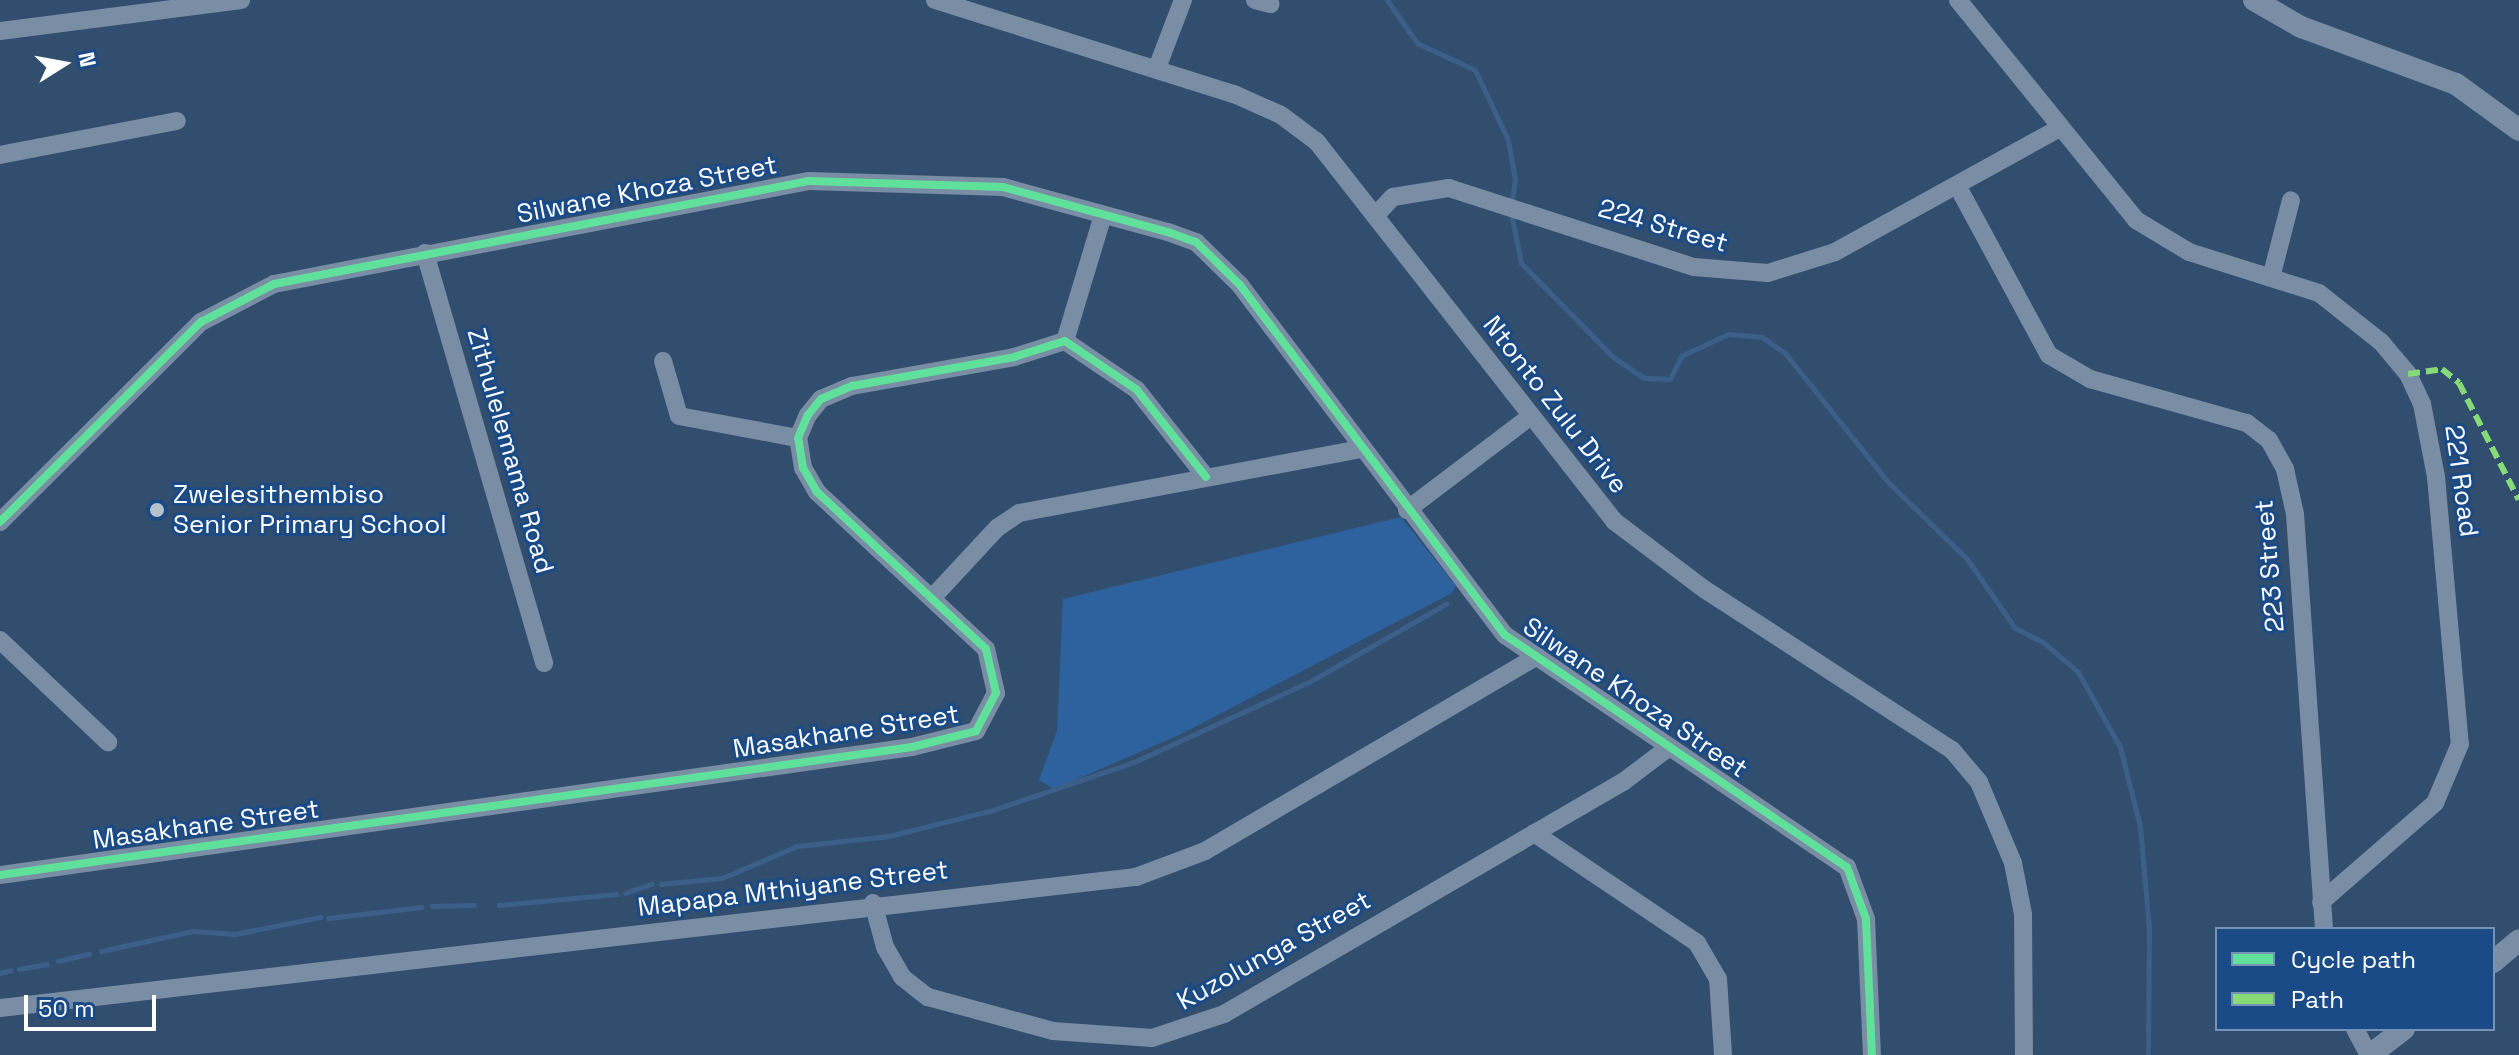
<!DOCTYPE html>
<style>
body{margin:0}
#map{position:relative;width:2519px;height:1055px;overflow:hidden;background:#324e6e;font-family:"Space Grotesk",sans-serif}
div>[style]{position:absolute}
.green>*{inset:0;background:#2e629e}
.stream>*{height:5px;margin:-2.5px;padding:0 2.5px;transform-origin:2.5px;border-radius:2.5px;background:#3c5f8a}
.minor>*{height:18px;margin:-9px;padding:0 9px;transform-origin:9px;border-radius:9px;background:#798da4}
.tertiary>*{height:22px;margin:-11px;padding:0 11px;transform-origin:11px;border-radius:11px;background:#798da4}
.quiet>*{height:6px;margin-top:-3px;transform-origin:0;background:repeating-linear-gradient(90deg,#86db77 0 12px,transparent 0 18px)}
.cycleway>*{height:8px;margin:-4px;padding:0 4px;transform-origin:4px;border-radius:4px;background:#60e19b}
.dots>*{width:22px;height:22px;translate:-50% -50%;box-sizing:border-box;border:4px solid #1a4b87;border-radius:50%}
span{translate:-50% -50%;white-space:nowrap;text-align:center;line-height:1.15;-webkit-text-stroke:6px #1a4b87;paint-order:stroke}
.street-label{font-size:26px;color:#fff}
.poi-label{font-size:26px;color:#fff}
.left{translate:0 -50%;text-align:left}
.legend{position:absolute;left:2215px;top:927px;width:280px;height:104px;box-sizing:border-box;background:#1a4b87;border:2px solid #7693b7;margin:0;padding:10px 14px;list-style:none;font-size:24px;color:#fff}
.legend li{display:flex;align-items:center;gap:16px;height:40px}
.legend b{width:40px;border:2px solid #7693b7}
.north{position:absolute;left:24px;top:24px;width:80px;height:80px;-webkit-text-stroke:6px #1a4b87;paint-order:stroke;rotate:79deg;font-size:22px;font-weight:700;line-height:32px;text-align:center;color:#fff}
.north::after{content:'';display:block;margin:auto;width:28px;height:36px;background:#fff;clip-path:polygon(50% 0,100% 100%,50% 72%,0 100%)}
.scale{position:absolute;left:24px;top:995px;width:132px;height:36px;box-sizing:border-box;border:4px solid #fff;border-top:0;padding-left:10px;font-size:24px;line-height:28px;white-space:nowrap;color:#fff;-webkit-text-stroke:6px #1a4b87;paint-order:stroke}
</style>
<div id="map">
<div class="green">
<div style="clip-path:polygon(1401px 517px,1456px 586px,1452px 593px,1179px 735px,1054px 789px,1039px 780px,1057px 731px,1063px 599px)"></div>
</div>
<div class="stream">
<div style="left:1387px;top:0;width:52px;rotate:55.1deg"></div>
<div style="left:1417px;top:43px;width:64px;rotate:25deg"></div>
<div style="left:1475px;top:70px;width:77px;rotate:64.8deg"></div>
<div style="left:1508px;top:140px;width:39px;rotate:80deg"></div>
<div style="left:1515px;top:178px;width:25px;rotate:97deg"></div>
<div style="left:1511px;top:213px;width:51px;rotate:78.7deg"></div>
<div style="left:1521px;top:263px;width:132px;rotate:45.6deg"></div>
<div style="left:1613px;top:357px;width:37px;rotate:34deg"></div>
<div style="left:1644px;top:378px;width:26px;rotate:2deg"></div>
<div style="left:1670px;top:379px;width:25px;rotate:-64deg"></div>
<div style="left:1681px;top:356px;width:52px;rotate:-25.1deg"></div>
<div style="left:1728px;top:334px;width:34px;rotate:5deg"></div>
<div style="left:1762px;top:337px;width:28px;rotate:35deg"></div>
<div style="left:1785px;top:353px;width:165px;rotate:51.4deg"></div>
<div style="left:1888px;top:482px;width:110px;rotate:44.3deg"></div>
<div style="left:1967px;top:559px;width:84px;rotate:55.2deg"></div>
<div style="left:2015px;top:628px;width:31px;rotate:27deg"></div>
<div style="left:2043px;top:642px;width:46px;rotate:40.6deg"></div>
<div style="left:2078px;top:672px;width:86px;rotate:60.8deg"></div>
<div style="left:2120px;top:747px;width:81px;rotate:75.8deg"></div>
<div style="left:2140px;top:826px;width:102px;rotate:85deg"></div>
<div style="left:2149px;top:928px;width:127px;rotate:90.5deg"></div>
<div style="left:661px;top:884px;width:61px;rotate:-5.6deg"></div>
<div style="left:722px;top:878px;width:82px;rotate:-23.1deg"></div>
<div style="left:797px;top:846px;width:93px;rotate:-6.2deg"></div>
<div style="left:889px;top:836px;width:107px;rotate:-14deg"></div>
<div style="left:993px;top:810px;width:149px;rotate:-18.8deg"></div>
<div style="left:1134px;top:762px;width:192px;rotate:-24.6deg"></div>
<div style="left:1309px;top:682px;width:158px;rotate:-29.7deg"></div>
<div style="left:625px;top:893px;width:28px;rotate:-19deg"></div>
<div style="left:499px;top:905px;width:118px;rotate:-5.4deg"></div>
<div style="left:432px;top:906px;width:42px;rotate:-1.4deg"></div>
<div style="left:328px;top:918px;width:94px;rotate:-6.7deg"></div>
<div style="left:101px;top:951px;width:94px;rotate:-12.3deg"></div>
<div style="left:193px;top:931px;width:42px;rotate:4.1deg"></div>
<div style="left:235px;top:934px;width:87px;rotate:-11.3deg"></div>
<div style="left:58px;top:961px;width:32px;rotate:-13deg"></div>
<div style="left:19px;top:969px;width:28px;rotate:-10deg"></div>
<div style="left:0;top:973px;width:11px;rotate:-15deg"></div>
</div>
<div class="minor">
<div style="left:935px;top:0;width:313px;rotate:17.5deg"></div>
<div style="left:1234px;top:94px;width:51px;rotate:24.1deg"></div>
<div style="left:1281px;top:115px;width:45px;rotate:36.9deg"></div>
<div style="left:1317px;top:142px;width:482px;rotate:51.9deg"></div>
<div style="left:1614px;top:521px;width:113px;rotate:37.1deg"></div>
<div style="left:1704px;top:589px;width:296px;rotate:33deg"></div>
<div style="left:1952px;top:750px;width:42px;rotate:49.8deg"></div>
<div style="left:1979px;top:782px;width:88px;rotate:67.2deg"></div>
<div style="left:2013px;top:863px;width:52px;rotate:78.9deg"></div>
<div style="left:2023px;top:914px;width:141px;rotate:89.6deg"></div>
<div style="left:1255px;top:0;width:16px;rotate:15deg"></div>
<div style="left:1958px;top:0;width:283px;rotate:51deg"></div>
<div style="left:2136px;top:220px;width:62px;rotate:31.1deg"></div>
<div style="left:2189px;top:252px;width:136px;rotate:17.5deg"></div>
<div style="left:2319px;top:293px;width:79px;rotate:38.3deg"></div>
<div style="left:2381px;top:342px;width:42px;rotate:49.8deg"></div>
<div style="left:2408px;top:374px;width:33px;rotate:65deg"></div>
<div style="left:2422px;top:404px;width:74px;rotate:79.1deg"></div>
<div style="left:2436px;top:477px;width:268px;rotate:84.9deg"></div>
<div style="left:2460px;top:744px;width:64px;rotate:113deg"></div>
<div style="left:2435px;top:803px;width:151px;rotate:139deg"></div>
<div style="left:0;top:31px;width:243px;rotate:-7.3deg"></div>
<div style="left:1157px;top:68px;width:73px;rotate:-69.1deg"></div>
<div style="left:0;top:155px;width:180px;rotate:-10.9deg"></div>
<div style="left:1958px;top:187px;width:191px;rotate:61.6deg"></div>
<div style="left:2049px;top:355px;width:48px;rotate:30.3deg"></div>
<div style="left:2090px;top:379px;width:163px;rotate:15.7deg"></div>
<div style="left:2247px;top:423px;width:28px;rotate:38deg"></div>
<div style="left:2269px;top:440px;width:33px;rotate:61deg"></div>
<div style="left:2285px;top:469px;width:46px;rotate:77.5deg"></div>
<div style="left:2295px;top:514px;width:416px;rotate:86deg"></div>
<div style="left:1376px;top:215px;width:25px;rotate:-47deg"></div>
<div style="left:1393px;top:197px;width:57px;rotate:-9.1deg"></div>
<div style="left:1449px;top:188px;width:257px;rotate:17.9deg"></div>
<div style="left:1694px;top:267px;width:74px;rotate:4.6deg"></div>
<div style="left:1768px;top:273px;width:70px;rotate:-17.4deg"></div>
<div style="left:1835px;top:252px;width:257px;rotate:-28.9deg"></div>
<div style="left:425px;top:253px;width:427px;rotate:73.8deg"></div>
<div style="left:2272px;top:274px;width:76px;rotate:-75.6deg"></div>
<div style="left:1065px;top:341px;width:132px;rotate:-73.2deg"></div>
<div style="left:663px;top:361px;width:57px;rotate:73.8deg"></div>
<div style="left:679px;top:416px;width:121px;rotate:10.5deg"></div>
<div style="left:1407px;top:510px;width:152px;rotate:-37.2deg"></div>
<div style="left:0;top:522px;width:284px;rotate:-44.9deg"></div>
<div style="left:201px;top:322px;width:82px;rotate:-27.5deg"></div>
<div style="left:274px;top:284px;width:545px;rotate:-10.9deg"></div>
<div style="left:809px;top:181px;width:194px;rotate:1.8deg"></div>
<div style="left:1003px;top:187px;width:171px;rotate:15.3deg"></div>
<div style="left:1168px;top:232px;width:30px;rotate:20deg"></div>
<div style="left:1196px;top:242px;width:62px;rotate:44.3deg"></div>
<div style="left:1240px;top:285px;width:439px;rotate:52.9deg"></div>
<div style="left:1505px;top:635px;width:413px;rotate:34.2deg"></div>
<div style="left:1847px;top:867px;width:55px;rotate:69.9deg"></div>
<div style="left:1866px;top:919px;width:136px;rotate:87.5deg"></div>
<div style="left:932px;top:598px;width:96px;rotate:-47.1deg"></div>
<div style="left:997px;top:528px;width:27px;rotate:-34deg"></div>
<div style="left:1019px;top:513px;width:347px;rotate:-10.6deg"></div>
<div style="left:0;top:640px;width:149px;rotate:43.4deg"></div>
<div style="left:1534px;top:833px;width:197px;rotate:34deg"></div>
<div style="left:1697px;top:943px;width:42px;rotate:59.7deg"></div>
<div style="left:1718px;top:979px;width:76px;rotate:86.2deg"></div>
<div style="left:0;top:875px;width:921px;rotate:-7.99deg"></div>
<div style="left:912px;top:747px;width:66px;rotate:-14deg"></div>
<div style="left:976px;top:731px;width:43px;rotate:-62.2deg"></div>
<div style="left:996px;top:693px;width:45px;rotate:-102.8deg"></div>
<div style="left:986px;top:649px;width:231px;rotate:-137.1deg"></div>
<div style="left:817px;top:492px;width:28px;rotate:-120deg"></div>
<div style="left:803px;top:468px;width:30px;rotate:-99deg"></div>
<div style="left:798px;top:438px;width:25px;rotate:-67deg"></div>
<div style="left:808px;top:415px;width:21px;rotate:-51deg"></div>
<div style="left:821px;top:399px;width:34px;rotate:-23deg"></div>
<div style="left:852px;top:386px;width:165px;rotate:-10.1deg"></div>
<div style="left:1014px;top:357px;width:53px;rotate:-17.4deg"></div>
<div style="left:1065px;top:341px;width:87px;rotate:34.2deg"></div>
<div style="left:1137px;top:390px;width:111px;rotate:51.6deg"></div>
<div style="left:873px;top:903px;width:46px;rotate:74.7deg"></div>
<div style="left:885px;top:947px;width:34px;rotate:60deg"></div>
<div style="left:902px;top:977px;width:33px;rotate:38deg"></div>
<div style="left:928px;top:997px;width:130px;rotate:15.2deg"></div>
<div style="left:1053px;top:1031px;width:99px;rotate:4deg"></div>
<div style="left:1152px;top:1038px;width:76px;rotate:-18.4deg"></div>
<div style="left:1224px;top:1014px;width:462px;rotate:-30.2deg"></div>
<div style="left:1623px;top:782px;width:56px;rotate:-37.1deg"></div>
<div style="left:0;top:1008px;width:1144px;rotate:-6.58deg"></div>
<div style="left:1136px;top:877px;width:74px;rotate:-20.6deg"></div>
<div style="left:1205px;top:851px;width:385px;rotate:-30.4deg"></div>
<div style="left:2355px;top:1029px;width:30px;rotate:62deg"></div>
</div>
<div class="tertiary">
<div style="left:2254px;top:0;width:54px;rotate:29.9deg"></div>
<div style="left:2301px;top:27px;width:165px;rotate:20.2deg"></div>
<div style="left:2456px;top:84px;width:78px;rotate:36.1deg"></div>
<div style="left:2493px;top:962px;width:34px;rotate:-40deg"></div>
<div style="left:2370px;top:1055px;width:43px;rotate:-37.4deg"></div>
</div>
<div class="quiet">
<div style="left:2408px;top:374px;width:34px;rotate:-8deg"></div>
<div style="left:2442px;top:369px;width:22px;rotate:39deg"></div>
<div style="left:2459px;top:383px;width:131px;rotate:62.9deg"></div>
</div>
<div class="cycleway">
<div style="left:0;top:522px;width:284px;rotate:-44.9deg"></div>
<div style="left:201px;top:322px;width:82px;rotate:-27.5deg"></div>
<div style="left:274px;top:284px;width:545px;rotate:-10.9deg"></div>
<div style="left:809px;top:181px;width:194px;rotate:1.8deg"></div>
<div style="left:1003px;top:187px;width:171px;rotate:15.3deg"></div>
<div style="left:1168px;top:232px;width:30px;rotate:20deg"></div>
<div style="left:1196px;top:242px;width:62px;rotate:44.3deg"></div>
<div style="left:1240px;top:285px;width:439px;rotate:52.9deg"></div>
<div style="left:1505px;top:635px;width:413px;rotate:34.2deg"></div>
<div style="left:1847px;top:867px;width:55px;rotate:69.9deg"></div>
<div style="left:1866px;top:919px;width:136px;rotate:87.5deg"></div>
<div style="left:0;top:875px;width:921px;rotate:-7.99deg"></div>
<div style="left:912px;top:747px;width:66px;rotate:-14deg"></div>
<div style="left:976px;top:731px;width:43px;rotate:-62.2deg"></div>
<div style="left:996px;top:693px;width:45px;rotate:-102.8deg"></div>
<div style="left:986px;top:649px;width:231px;rotate:-137.1deg"></div>
<div style="left:817px;top:492px;width:28px;rotate:-120deg"></div>
<div style="left:803px;top:468px;width:30px;rotate:-99deg"></div>
<div style="left:798px;top:438px;width:25px;rotate:-67deg"></div>
<div style="left:808px;top:415px;width:21px;rotate:-51deg"></div>
<div style="left:821px;top:399px;width:34px;rotate:-23deg"></div>
<div style="left:852px;top:386px;width:165px;rotate:-10.1deg"></div>
<div style="left:1014px;top:357px;width:53px;rotate:-17.4deg"></div>
<div style="left:1065px;top:341px;width:87px;rotate:34.2deg"></div>
<div style="left:1137px;top:390px;width:111px;rotate:51.6deg"></div>
</div>
<div class="dots">
<div style="left:157px;top:510px;background:#b7c1cc"></div>
</div>
<div class="street-label">
<span style="left:647px;top:190px;rotate:-11deg">Silwane Khoza Street</span>
<span style="left:1663px;top:226px;rotate:16deg">224 Street</span>
<span style="left:1555px;top:405px;rotate:52deg">Ntonto Zulu Drive</span>
<span style="left:510px;top:451px;rotate:74deg">Zithulelemama Road</span>
<span style="left:2461px;top:481px;rotate:82deg">221 Road</span>
<span style="left:2270px;top:566px;rotate:-95deg">223 Street</span>
<span style="left:1635px;top:698px;rotate:34deg">Silwane Khoza Street</span>
<span style="left:846px;top:732px;rotate:-9deg">Masakhane Street</span>
<span style="left:206px;top:825px;rotate:-8deg">Masakhane Street</span>
<span style="left:793px;top:889px;rotate:-7deg">Mapapa Mthiyane Street</span>
<span style="left:1274px;top:951px;rotate:-29deg">Kuzolunga Street</span>
</div>
<div class="poi-label">
<span class="left" style="left:173px;top:510px">Zwelesithembiso<br>Senior Primary School</span>
</div>
<ul class="legend">
<li><b style="height:10px;background:#60e19b"></b>Cycle path</li>
<li><b style="height:10px;background:#86db77"></b>Path</li>
</ul>
<div class="north">N</div>
<div class="scale">50 m</div>
</div>
